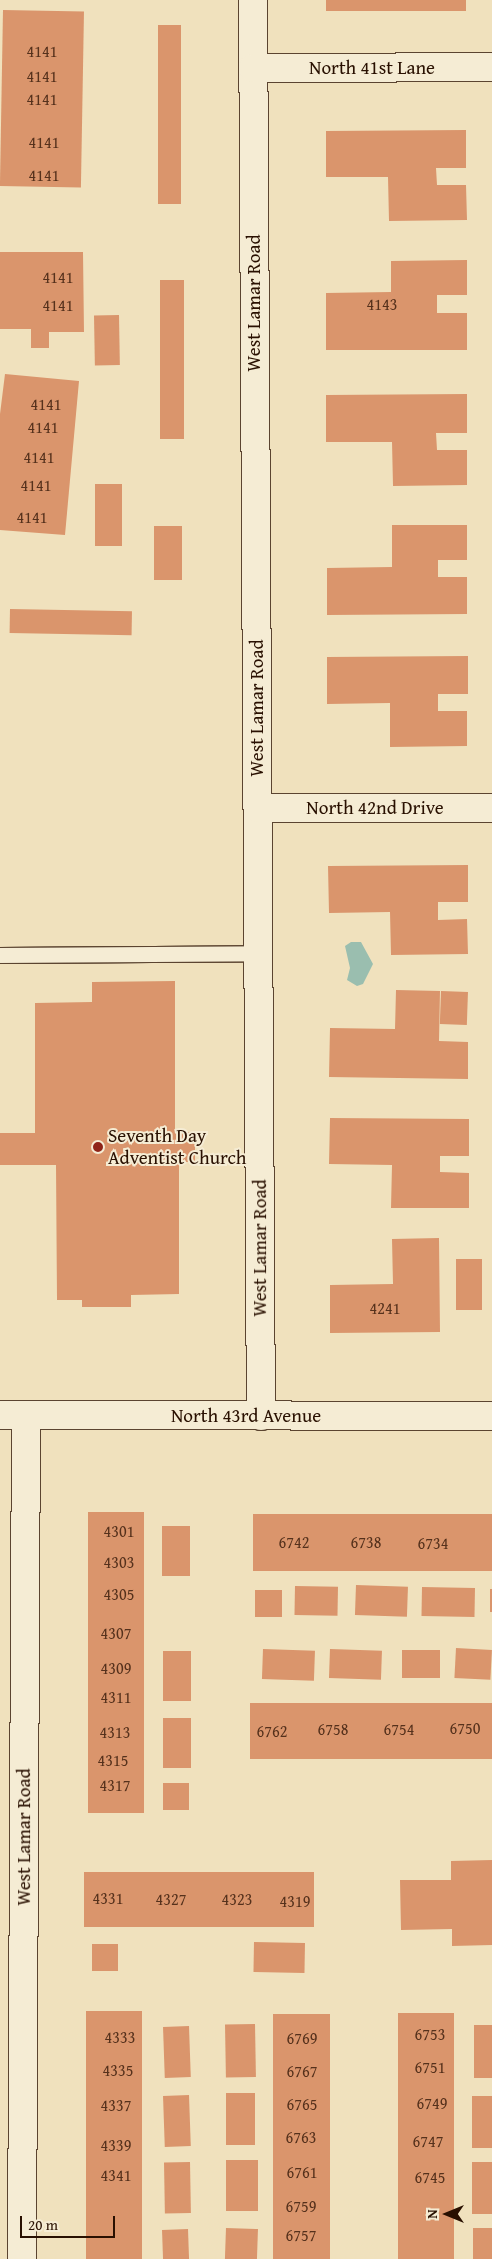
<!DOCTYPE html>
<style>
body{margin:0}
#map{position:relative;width:492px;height:2259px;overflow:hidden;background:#f0e1bd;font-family:"Gentium Book Plus",serif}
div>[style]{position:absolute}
.water>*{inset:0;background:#9abeaf}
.building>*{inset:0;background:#da956c;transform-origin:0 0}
.roads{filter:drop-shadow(1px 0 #5b4430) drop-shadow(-1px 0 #5b4430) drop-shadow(0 1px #5b4430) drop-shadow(0 -1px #5b4430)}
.service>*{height:15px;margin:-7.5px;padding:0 7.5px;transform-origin:7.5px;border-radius:7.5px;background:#f5ecd4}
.minor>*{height:28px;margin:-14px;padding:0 14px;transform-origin:14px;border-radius:14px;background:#f5ecd4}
.secondary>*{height:28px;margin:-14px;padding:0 14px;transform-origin:14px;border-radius:14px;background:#f5ecd4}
.dots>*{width:14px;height:14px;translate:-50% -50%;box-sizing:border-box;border:2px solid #f5ecd4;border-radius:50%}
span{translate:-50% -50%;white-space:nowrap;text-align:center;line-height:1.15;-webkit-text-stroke:4px #f5ecd4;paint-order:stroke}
.number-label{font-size:16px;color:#55311c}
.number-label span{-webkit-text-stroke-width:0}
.street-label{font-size:19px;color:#291001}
.poi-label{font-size:19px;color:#291001}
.left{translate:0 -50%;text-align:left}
.north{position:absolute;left:422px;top:2189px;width:50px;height:50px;-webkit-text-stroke:4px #f5ecd4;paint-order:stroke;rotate:270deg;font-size:14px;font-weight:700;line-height:20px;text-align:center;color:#291001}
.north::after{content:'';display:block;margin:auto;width:18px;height:22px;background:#291001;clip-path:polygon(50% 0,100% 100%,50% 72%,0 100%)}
.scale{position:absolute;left:20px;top:2216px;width:95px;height:22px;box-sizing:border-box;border:2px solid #291001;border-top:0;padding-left:6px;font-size:15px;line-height:18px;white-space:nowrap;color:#291001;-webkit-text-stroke:4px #f5ecd4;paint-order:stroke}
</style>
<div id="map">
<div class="water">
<div style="clip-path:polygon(351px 942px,361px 942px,373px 964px,363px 984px,357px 986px,347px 980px,350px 968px,345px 946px)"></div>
</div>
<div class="building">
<div style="left:326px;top:0;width:140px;height:11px"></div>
<div style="left:3px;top:10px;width:81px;height:176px;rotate:1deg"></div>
<div style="left:158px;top:25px;width:23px;height:179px"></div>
<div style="clip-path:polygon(466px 130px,466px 168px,436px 168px,437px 185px,466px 185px,467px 220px,389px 221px,388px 177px,326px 177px,326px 131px)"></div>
<div style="clip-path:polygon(0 252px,83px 252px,84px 332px,49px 332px,49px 348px,31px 348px,31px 329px,0 329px)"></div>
<div style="clip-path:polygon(467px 260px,467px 295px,437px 295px,437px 313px,467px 313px,467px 350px,326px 350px,326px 293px,391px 292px,391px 261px)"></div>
<div style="left:160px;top:280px;width:24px;height:159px"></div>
<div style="left:119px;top:315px;width:50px;height:25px;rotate:89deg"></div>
<div style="clip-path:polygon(5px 374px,79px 381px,65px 535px,0 530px,0 414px)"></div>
<div style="clip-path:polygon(467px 394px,467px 433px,436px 433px,437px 450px,467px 450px,467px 485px,393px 486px,392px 442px,326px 442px,326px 395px)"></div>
<div style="left:95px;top:484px;width:27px;height:62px"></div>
<div style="clip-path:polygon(392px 525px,467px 525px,467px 560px,438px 560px,438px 577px,467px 577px,467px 614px,327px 615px,327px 568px,392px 567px)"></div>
<div style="left:154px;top:526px;width:28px;height:54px"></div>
<div style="left:10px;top:609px;width:122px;height:24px;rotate:1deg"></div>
<div style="clip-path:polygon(468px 656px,468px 694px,438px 694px,438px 711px,467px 711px,467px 746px,390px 747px,390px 703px,327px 704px,327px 657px)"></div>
<div style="clip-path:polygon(468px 865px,468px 902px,438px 902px,438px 920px,467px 919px,468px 954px,391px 955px,390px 912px,329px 913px,328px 866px)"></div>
<div style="clip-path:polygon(175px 981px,175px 1132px,195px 1132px,195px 1162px,179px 1162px,179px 1294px,131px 1295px,131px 1307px,82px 1307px,82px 1300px,57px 1300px,56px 1165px,0 1165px,0 1133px,35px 1133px,35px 1003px,92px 1002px,92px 982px)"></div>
<div style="clip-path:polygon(396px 990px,440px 991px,439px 1041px,468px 1042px,468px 1079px,329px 1077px,330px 1028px,395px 1029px)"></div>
<div style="left:441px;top:991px;width:27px;height:33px;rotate:2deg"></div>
<div style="clip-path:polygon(330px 1118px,469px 1119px,469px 1156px,440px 1156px,440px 1172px,469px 1173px,469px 1208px,391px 1208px,392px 1165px,329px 1164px)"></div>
<div style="clip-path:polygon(439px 1238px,440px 1332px,330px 1333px,330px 1285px,393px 1284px,392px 1239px)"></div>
<div style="left:456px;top:1259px;width:26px;height:51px"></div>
<div style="left:88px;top:1512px;width:56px;height:301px"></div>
<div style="left:253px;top:1514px;width:239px;height:57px"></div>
<div style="left:162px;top:1526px;width:28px;height:50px"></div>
<div style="left:356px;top:1585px;width:52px;height:30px;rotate:2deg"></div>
<div style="left:295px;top:1586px;width:43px;height:29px;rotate:1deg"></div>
<div style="left:422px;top:1587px;width:53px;height:29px;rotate:1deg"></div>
<div style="left:492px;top:1589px;width:23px;height:2px;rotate:90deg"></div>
<div style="left:255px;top:1590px;width:27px;height:27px"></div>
<div style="left:456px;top:1648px;width:36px;height:30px;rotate:3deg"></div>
<div style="left:263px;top:1649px;width:52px;height:30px;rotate:2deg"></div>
<div style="left:330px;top:1649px;width:52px;height:29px;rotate:2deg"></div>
<div style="left:402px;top:1650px;width:38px;height:28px"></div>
<div style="left:191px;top:1651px;width:50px;height:28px;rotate:90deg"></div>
<div style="left:250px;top:1703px;width:242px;height:56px"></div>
<div style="left:163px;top:1718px;width:28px;height:50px"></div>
<div style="left:163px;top:1783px;width:26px;height:27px"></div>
<div style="clip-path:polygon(492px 1860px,492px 1945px,452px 1946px,452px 1929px,401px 1930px,400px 1880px,451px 1880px,451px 1861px)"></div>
<div style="left:84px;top:1872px;width:230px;height:55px"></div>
<div style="left:254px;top:1942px;width:51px;height:30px;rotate:1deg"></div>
<div style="left:92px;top:1944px;width:26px;height:27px"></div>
<div style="left:86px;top:2011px;width:56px;height:248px"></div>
<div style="left:398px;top:2013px;width:56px;height:246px"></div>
<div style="left:273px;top:2014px;width:57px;height:245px"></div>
<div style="left:255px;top:2024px;width:53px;height:30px;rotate:89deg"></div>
<div style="left:474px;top:2025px;width:18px;height:53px"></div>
<div style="left:189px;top:2026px;width:51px;height:26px;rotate:88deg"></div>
<div style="left:226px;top:2093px;width:29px;height:52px"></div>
<div style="left:189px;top:2095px;width:51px;height:26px;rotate:88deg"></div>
<div style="left:472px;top:2096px;width:20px;height:52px"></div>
<div style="left:226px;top:2160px;width:32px;height:51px"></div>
<div style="left:190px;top:2162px;width:51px;height:26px;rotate:89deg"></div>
<div style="left:492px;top:2162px;width:52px;height:20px;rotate:90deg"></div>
<div style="left:226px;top:2228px;width:32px;height:31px;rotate:2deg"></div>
<div style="left:492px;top:2228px;width:31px;height:19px;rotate:90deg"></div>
<div style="left:188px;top:2229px;width:30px;height:26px;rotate:88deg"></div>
</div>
<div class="roads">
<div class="service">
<div style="left:0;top:955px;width:259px;rotate:-0.4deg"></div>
</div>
<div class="minor">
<div style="left:253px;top:0;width:1416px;rotate:89.68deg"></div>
<div style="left:253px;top:68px;width:239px;rotate:-0.2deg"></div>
<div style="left:258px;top:808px;width:234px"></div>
<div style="left:22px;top:2259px;width:843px;rotate:-89.73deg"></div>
</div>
<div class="secondary">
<div style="left:0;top:1415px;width:492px;rotate:0.1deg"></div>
</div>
</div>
<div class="dots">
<div style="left:98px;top:1147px;background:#8f2418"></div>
</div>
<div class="number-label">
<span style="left:42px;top:51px">4141</span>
<span style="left:42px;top:76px">4141</span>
<span style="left:42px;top:99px">4141</span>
<span style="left:44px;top:142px">4141</span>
<span style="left:44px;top:175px">4141</span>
<span style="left:58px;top:277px">4141</span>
<span style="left:382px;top:304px">4143</span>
<span style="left:58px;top:305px">4141</span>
<span style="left:46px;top:404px">4141</span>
<span style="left:43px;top:427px">4141</span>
<span style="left:39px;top:457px">4141</span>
<span style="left:36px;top:485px">4141</span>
<span style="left:32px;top:517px">4141</span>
<span style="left:385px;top:1308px">4241</span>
<span style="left:119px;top:1531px">4301</span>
<span style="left:294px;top:1542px">6742</span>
<span style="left:366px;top:1542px">6738</span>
<span style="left:433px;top:1543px">6734</span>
<span style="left:119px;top:1562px">4303</span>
<span style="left:119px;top:1594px">4305</span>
<span style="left:116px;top:1633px">4307</span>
<span style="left:116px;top:1668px">4309</span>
<span style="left:116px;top:1697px">4311</span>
<span style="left:465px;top:1728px">6750</span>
<span style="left:333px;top:1729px">6758</span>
<span style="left:399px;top:1729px">6754</span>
<span style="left:272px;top:1731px">6762</span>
<span style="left:115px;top:1732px">4313</span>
<span style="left:113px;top:1760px">4315</span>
<span style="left:115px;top:1785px">4317</span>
<span style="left:108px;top:1898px">4331</span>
<span style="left:171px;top:1899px">4327</span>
<span style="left:237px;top:1899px">4323</span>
<span style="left:295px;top:1901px">4319</span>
<span style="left:430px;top:2034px">6753</span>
<span style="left:120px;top:2037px">4333</span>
<span style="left:302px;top:2038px">6769</span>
<span style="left:430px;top:2067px">6751</span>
<span style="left:118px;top:2070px">4335</span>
<span style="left:302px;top:2071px">6767</span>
<span style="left:432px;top:2103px">6749</span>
<span style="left:302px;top:2104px">6765</span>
<span style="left:116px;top:2105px">4337</span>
<span style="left:301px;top:2137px">6763</span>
<span style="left:428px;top:2141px">6747</span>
<span style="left:116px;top:2145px">4339</span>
<span style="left:302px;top:2172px">6761</span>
<span style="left:116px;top:2175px">4341</span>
<span style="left:430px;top:2177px">6745</span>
<span style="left:301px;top:2206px">6759</span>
<span style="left:301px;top:2235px">6757</span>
</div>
<div class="street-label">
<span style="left:372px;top:68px">North 41st Lane</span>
<span style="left:254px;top:303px;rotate:-90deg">West Lamar Road</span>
<span style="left:257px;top:708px;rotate:-90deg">West Lamar Road</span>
<span style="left:375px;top:808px">North 42nd Drive</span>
<span style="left:260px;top:1248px;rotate:-90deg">West Lamar Road</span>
<span style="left:246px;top:1416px">North 43rd Avenue</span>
<span style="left:24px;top:1837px;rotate:-90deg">West Lamar Road</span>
</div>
<div class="poi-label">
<span class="left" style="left:108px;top:1147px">Seventh Day<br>Adventist Church</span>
</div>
<div class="north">N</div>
<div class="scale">20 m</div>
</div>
